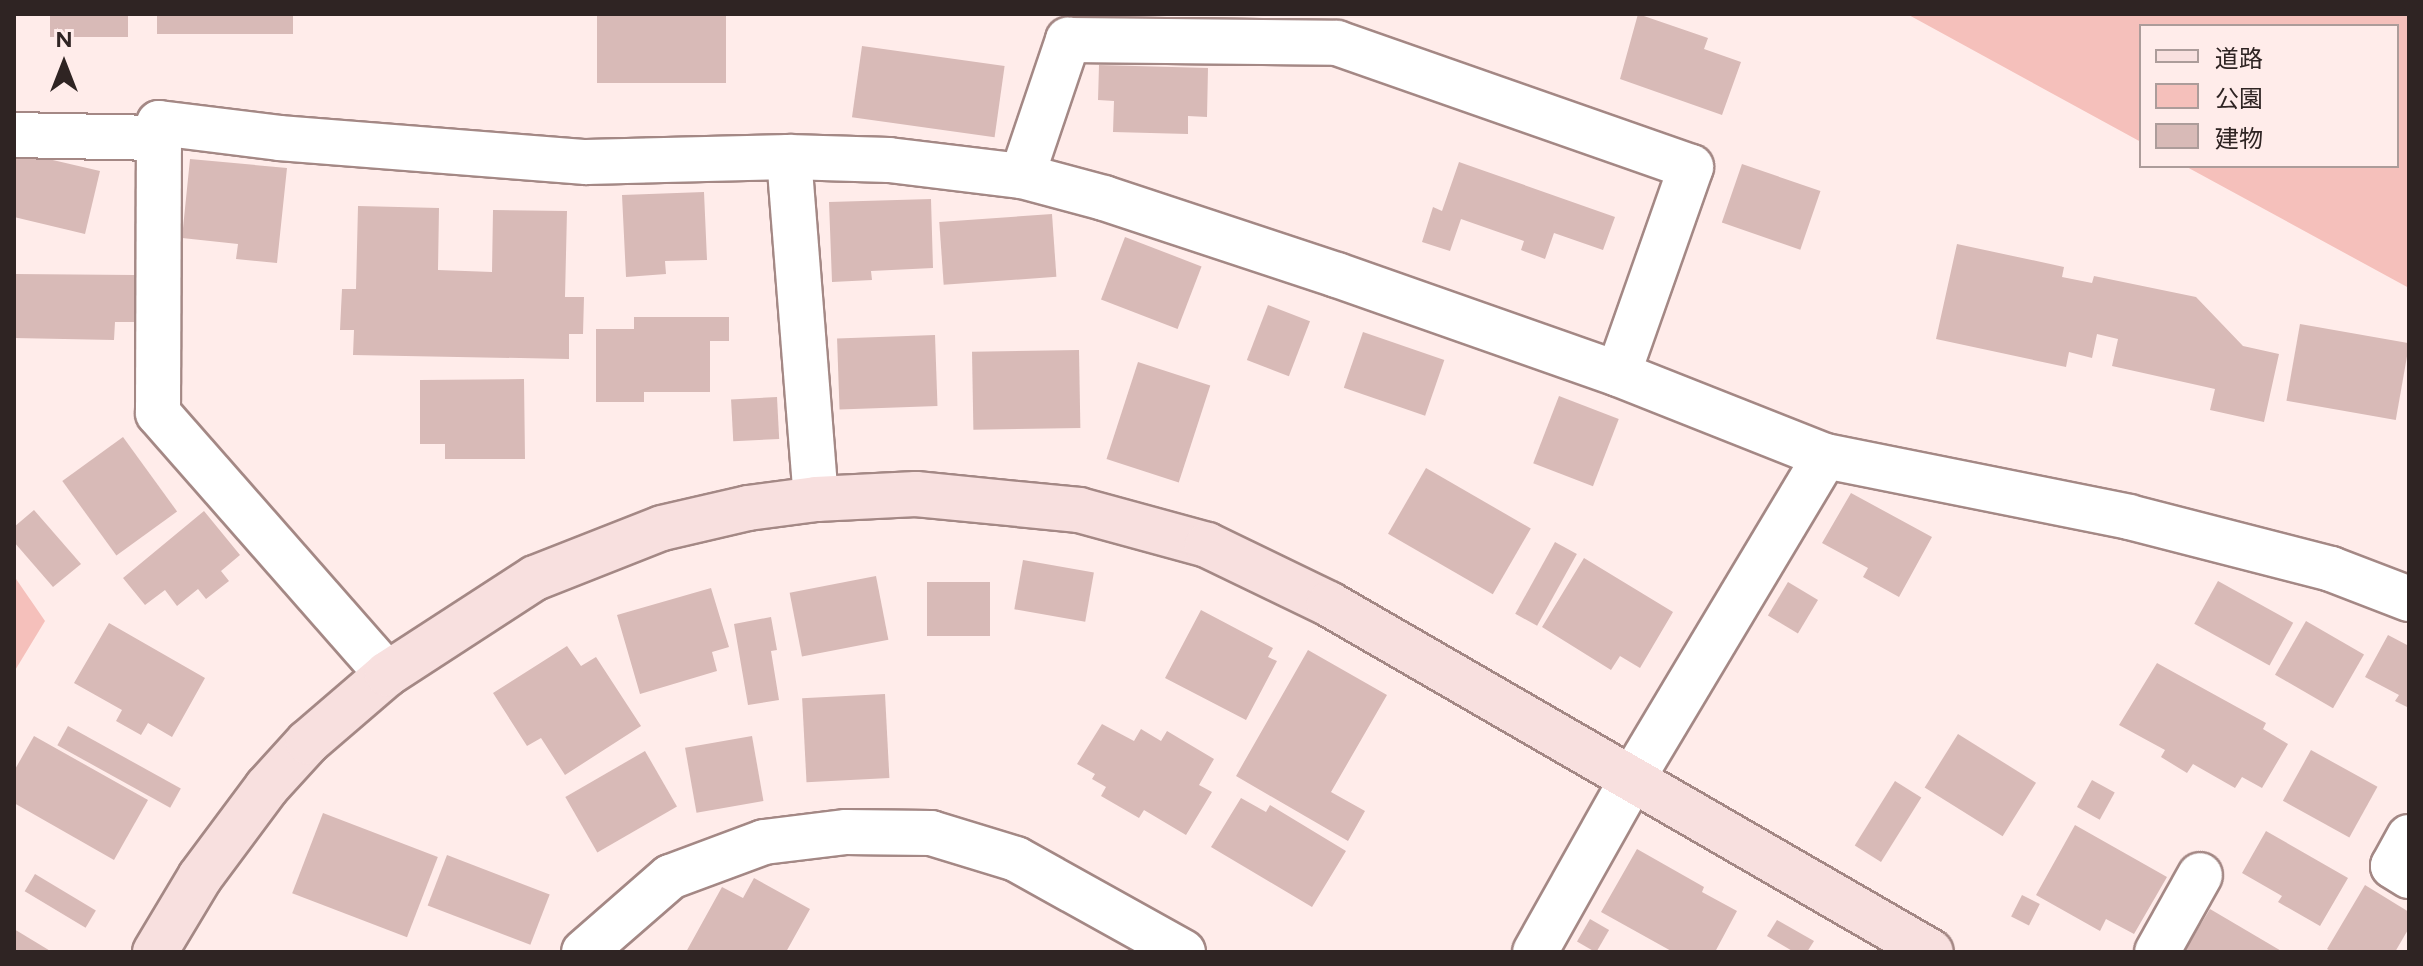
<!DOCTYPE html>
<meta charset="utf-8">
<style>
body{margin:0}
#map{position:relative;width:2423px;height:966px;overflow:hidden;background:#ffecea;font-family:Figtree,"Noto Sans JP",sans-serif}
div>[style]{position:absolute}
.green>*{inset:0;background:#f5c0bb}
.building>*{inset:0;background:#d8bab7;transform-origin:0 0}
.roads{filter:drop-shadow(2px 0 #a48885) drop-shadow(-2px 0 #a48885) drop-shadow(0 2px #a48885) drop-shadow(0 -2px #a48885)}
.street>*{height:44px;margin:-22px;padding:0 22px;transform-origin:22px;border-radius:22px;background:#fff}
.secondary>*{height:44px;margin:-22px;padding:0 22px;transform-origin:22px;border-radius:22px;background:#f8e0df}
span{translate:-50% -50%;white-space:nowrap;text-align:center;line-height:1.15;-webkit-text-stroke:7px #ffecea;paint-order:stroke}
.frame{position:absolute;inset:0;border:16px solid #2f2423;pointer-events:none}
.legend{position:absolute;left:2139px;top:24px;width:260px;height:144px;box-sizing:border-box;background:#ffecea;border:2px solid #ac9c9a;margin:0;padding:10px 14px;list-style:none;font-size:24px;color:#2f2423}
.legend li{display:flex;align-items:center;gap:16px;height:40px}
.legend b{width:40px;border:2px solid #ac9c9a}
.north{position:absolute;left:24px;top:24px;width:80px;height:80px;-webkit-text-stroke:6px #ffecea;paint-order:stroke;rotate:0deg;font-size:22px;font-weight:700;line-height:32px;text-align:center;color:#2f2423}
.north::after{content:'';display:block;margin:auto;width:28px;height:36px;background:#2f2423;clip-path:polygon(50% 0,100% 100%,50% 72%,0 100%)}
</style>
<div id="map">
<div class="green">
<div style="clip-path:polygon(1907px 14px,2409px 14px,2409px 288px,2185px 166px,2397px 166px,2397px 26px,2141px 26px,2141px 142px)"></div>
<div style="clip-path:polygon(14px 576px,45px 621px,14px 672px)"></div>
</div>
<div class="building">
<div style="left:50px;top:14px;width:78px;height:23px"></div>
<div style="left:157px;top:14px;width:136px;height:20px"></div>
<div style="left:597px;top:14px;width:129px;height:69px"></div>
<div style="clip-path:polygon(1638px 14px,1708px 38px,1704px 49px,1741px 62px,1722px 115px,1620px 79px)"></div>
<div style="left:862px;top:46px;width:144px;height:72px;rotate:8deg"></div>
<div style="clip-path:polygon(1099px 65px,1208px 68px,1207px 117px,1188px 116px,1188px 134px,1113px 132px,1114px 101px,1098px 100px)"></div>
<div style="clip-path:polygon(14px 151px,100px 171px,85px 234px,14px 217px)"></div>
<div style="clip-path:polygon(190px 159px,287px 168px,277px 263px,236px 259px,238px 244px,182px 238px)"></div>
<div style="clip-path:polygon(1459px 162px,1615px 217px,1603px 250px,1554px 233px,1545px 259px,1521px 250px,1524px 241px,1461px 219px,1450px 251px,1422px 242px,1433px 207px,1442px 211px)"></div>
<div style="left:1742px;top:164px;width:83px;height:62px;rotate:19deg"></div>
<div style="clip-path:polygon(704px 192px,707px 260px,665px 261px,666px 274px,626px 277px,622px 195px)"></div>
<div style="clip-path:polygon(931px 199px,933px 268px,871px 271px,872px 280px,832px 282px,829px 202px)"></div>
<div style="clip-path:polygon(358px 206px,439px 208px,438px 270px,492px 272px,493px 210px,567px 211px,565px 297px,584px 297px,583px 334px,569px 334px,569px 359px,353px 355px,354px 330px,340px 330px,342px 289px,356px 289px)"></div>
<div style="left:1052px;top:214px;width:63px;height:113px;rotate:86deg"></div>
<div style="left:1125px;top:237px;width:82px;height:67px;rotate:21deg"></div>
<div style="clip-path:polygon(1957px 244px,2064px 267px,2062px 277px,2092px 283px,2094px 276px,2196px 297px,2243px 346px,2279px 354px,2264px 422px,2210px 410px,2215px 389px,2112px 366px,2118px 339px,2097px 334px,2092px 358px,2069px 352px,2066px 367px,1936px 339px)"></div>
<div style="clip-path:polygon(14px 274px,135px 275px,135px 322px,115px 322px,114px 340px,14px 338px)"></div>
<div style="left:1268px;top:305px;width:45px;height:59px;rotate:21deg"></div>
<div style="clip-path:polygon(634px 317px,729px 317px,729px 341px,710px 341px,710px 392px,644px 392px,644px 402px,596px 402px,596px 329px,634px 329px)"></div>
<div style="left:2300px;top:324px;width:111px;height:78px;rotate:10deg"></div>
<div style="left:1363px;top:332px;width:86px;height:59px;rotate:19deg"></div>
<div style="left:935px;top:335px;width:71px;height:98px;rotate:88deg"></div>
<div style="left:1079px;top:350px;width:78px;height:107px;rotate:89deg"></div>
<div style="left:1138px;top:362px;width:76px;height:102px;rotate:18deg"></div>
<div style="clip-path:polygon(524px 379px,525px 459px,445px 459px,445px 444px,420px 444px,420px 380px)"></div>
<div style="left:1559px;top:396px;width:64px;height:72px;rotate:21deg"></div>
<div style="left:777px;top:397px;width:42px;height:46px;rotate:87deg"></div>
<div style="left:123px;top:437px;width:92px;height:75px;rotate:54deg"></div>
<div style="left:1426px;top:468px;width:121px;height:76px;rotate:30deg"></div>
<div style="clip-path:polygon(1851px 493px,1932px 537px,1899px 597px,1863px 577px,1868px 568px,1822px 543px)"></div>
<div style="clip-path:polygon(34px 510px,81px 564px,53px 587px,14px 542px,14px 527px)"></div>
<div style="clip-path:polygon(204px 511px,240px 555px,221px 571px,229px 581px,206px 599px,198px 589px,177px 606px,165px 590px,145px 605px,123px 578px)"></div>
<div style="left:1555px;top:542px;width:25px;height:82px;rotate:29deg"></div>
<div style="clip-path:polygon(1584px 558px,1673px 612px,1640px 668px,1620px 656px,1611px 670px,1542px 627px)"></div>
<div style="left:1023px;top:560px;width:72px;height:50px;rotate:10deg"></div>
<div style="left:876px;top:576px;width:65px;height:88px;rotate:79deg"></div>
<div style="left:2218px;top:581px;width:86px;height:49px;rotate:29deg"></div>
<div style="left:990px;top:582px;width:54px;height:63px;rotate:90deg"></div>
<div style="left:1788px;top:582px;width:35px;height:39px;rotate:31deg"></div>
<div style="clip-path:polygon(711px 588px,729px 647px,712px 652px,717px 671px,640px 694px,617px 615px)"></div>
<div style="clip-path:polygon(1201px 610px,1273px 648px,1268px 657px,1277px 661px,1246px 720px,1165px 678px)"></div>
<div style="clip-path:polygon(771px 617px,777px 650px,771px 651px,779px 700px,748px 705px,734px 624px)"></div>
<div style="left:2306px;top:621px;width:67px;height:62px;rotate:30deg"></div>
<div style="clip-path:polygon(109px 623px,205px 678px,172px 737px,148px 723px,141px 735px,116px 721px,122px 710px,74px 683px)"></div>
<div style="clip-path:polygon(2388px 635px,2409px 646px,2409px 708px,2395px 701px,2399px 695px,2365px 677px)"></div>
<div style="clip-path:polygon(567px 646px,581px 666px,596px 657px,641px 726px,565px 775px,541px 738px,527px 746px,493px 693px)"></div>
<div style="clip-path:polygon(1308px 650px,1387px 695px,1331px 792px,1365px 811px,1348px 841px,1236px 776px)"></div>
<div style="clip-path:polygon(2157px 663px,2266px 723px,2263px 729px,2288px 744px,2262px 788px,2242px 777px,2235px 788px,2193px 764px,2187px 773px,2161px 757px,2165px 750px,2119px 725px)"></div>
<div style="left:885px;top:694px;width:84px;height:83px;rotate:87deg"></div>
<div style="clip-path:polygon(1102px 724px,1134px 741px,1141px 729px,1161px 741px,1167px 731px,1214px 759px,1199px 785px,1212px 792px,1186px 835px,1144px 810px,1139px 818px,1101px 796px,1106px 787px,1092px 779px,1095px 774px,1077px 764px)"></div>
<div style="left:68px;top:726px;width:129px;height:22px;rotate:29deg"></div>
<div style="left:1958px;top:734px;width:92px;height:63px;rotate:32deg"></div>
<div style="clip-path:polygon(34px 736px,148px 800px,114px 860px,14px 803px,14px 771px)"></div>
<div style="left:752px;top:736px;width:66px;height:68px;rotate:80deg"></div>
<div style="left:2311px;top:750px;width:76px;height:58px;rotate:29deg"></div>
<div style="left:645px;top:751px;width:64px;height:92px;rotate:60deg"></div>
<div style="left:2092px;top:780px;width:26px;height:31px;rotate:29deg"></div>
<div style="left:1895px;top:781px;width:31px;height:76px;rotate:32deg"></div>
<div style="clip-path:polygon(1241px 798px,1266px 812px,1270px 805px,1346px 851px,1312px 907px,1211px 847px)"></div>
<div style="left:323px;top:813px;width:123px;height:86px;rotate:21deg"></div>
<div style="clip-path:polygon(2075px 825px,2167px 877px,2134px 934px,2106px 919px,2100px 931px,2036px 895px)"></div>
<div style="clip-path:polygon(2266px 831px,2348px 878px,2320px 926px,2278px 902px,2282px 896px,2242px 873px)"></div>
<div style="clip-path:polygon(1637px 849px,1704px 887px,1702px 892px,1737px 911px,1715px 952px,1673px 952px,1601px 912px)"></div>
<div style="left:447px;top:855px;width:110px;height:54px;rotate:21deg"></div>
<div style="left:35px;top:874px;width:71px;height:20px;rotate:31deg"></div>
<div style="clip-path:polygon(754px 878px,810px 909px,786px 952px,686px 952px,722px 887px,743px 898px)"></div>
<div style="clip-path:polygon(2365px 885px,2409px 912px,2409px 928px,2395px 952px,2332px 952px,2327px 949px)"></div>
<div style="left:2022px;top:895px;width:20px;height:24px;rotate:27deg"></div>
<div style="clip-path:polygon(2210px 909px,2283px 952px,2184px 952px)"></div>
<div style="left:1590px;top:919px;width:22px;height:26px;rotate:30deg"></div>
<div style="clip-path:polygon(1777px 920px,1814px 941px,1807px 952px,1794px 952px,1767px 936px)"></div>
<div style="clip-path:polygon(14px 929px,52px 952px,14px 952px)"></div>
</div>
<div class="roads">
<div class="street">
<div style="left:14px;top:135px;width:145px;rotate:1.2deg"></div>
<div style="left:789px;top:157px;width:343px;rotate:85.5deg"></div>
<div style="left:1022px;top:176px;width:144px;rotate:-71.3deg"></div>
<div style="left:1068px;top:40px;width:269px;rotate:0.6deg"></div>
<div style="left:1337px;top:43px;width:375px;rotate:19.3deg"></div>
<div style="left:1691px;top:167px;width:219px;rotate:109.4deg"></div>
<div style="left:387px;top:674px;width:347px;rotate:-131.3deg"></div>
<div style="left:158px;top:413px;width:290px;rotate:-89.8deg"></div>
<div style="left:159px;top:123px;width:121px;rotate:7.1deg"></div>
<div style="left:279px;top:138px;width:308px;rotate:4.5deg"></div>
<div style="left:586px;top:162px;width:203px;rotate:-1.4deg"></div>
<div style="left:789px;top:157px;width:100px;rotate:1.7deg"></div>
<div style="left:889px;top:160px;width:134px;rotate:6.9deg"></div>
<div style="left:1022px;top:176px;width:85px;rotate:15deg"></div>
<div style="left:1104px;top:198px;width:245px;rotate:18.3deg"></div>
<div style="left:1337px;top:275px;width:298px;rotate:19.4deg"></div>
<div style="left:1618px;top:374px;width:223px;rotate:21.6deg"></div>
<div style="left:1825px;top:456px;width:310px;rotate:11.3deg"></div>
<div style="left:2129px;top:517px;width:209px;rotate:14.4deg"></div>
<div style="left:2331px;top:569px;width:84px;rotate:21deg"></div>
<div style="left:2409px;top:837px;width:33px;rotate:119deg"></div>
<div style="left:2393px;top:866px;width:19px;rotate:32deg"></div>
<div style="left:584px;top:952px;width:114px;rotate:-41.1deg"></div>
<div style="left:670px;top:877px;width:100px;rotate:-20.4deg"></div>
<div style="left:764px;top:842px;width:83px;rotate:-7deg"></div>
<div style="left:846px;top:832px;width:85px;rotate:0.7deg"></div>
<div style="left:931px;top:833px;width:89px;rotate:17deg"></div>
<div style="left:1016px;top:859px;width:191px;rotate:29.1deg"></div>
<div style="left:1535px;top:952px;width:198px;rotate:-60.7deg"></div>
<div style="left:1632px;top:779px;width:376px;rotate:-59.1deg"></div>
<div style="left:2157px;top:952px;width:88px;rotate:-60.8deg"></div>
</div>
<div class="secondary">
<div style="left:155px;top:952px;width:87px;rotate:-59deg"></div>
<div style="left:200px;top:877px;width:112px;rotate:-53.3deg"></div>
<div style="left:267px;top:787px;width:61px;rotate:-47.7deg"></div>
<div style="left:308px;top:742px;width:104px;rotate:-40.7deg"></div>
<div style="left:387px;top:674px;width:176px;rotate:-33deg"></div>
<div style="left:535px;top:578px;width:136px;rotate:-21.5deg"></div>
<div style="left:662px;top:528px;width:88px;rotate:-13.1deg"></div>
<div style="left:748px;top:508px;width:69px;rotate:-7.5deg"></div>
<div style="left:816px;top:499px;width:100px;rotate:-2.9deg"></div>
<div style="left:916px;top:494px;width:164px;rotate:5.6deg"></div>
<div style="left:1079px;top:510px;width:133px;rotate:15.3deg"></div>
<div style="left:1207px;top:545px;width:136px;rotate:25.8deg"></div>
<div style="left:1329px;top:604px;width:695px;rotate:30.03deg"></div>
</div>
</div>
<div class="frame"></div>
<ul class="legend">
<li><b style="height:10px;background:#f8e0df"></b>道路</li>
<li><b style="height:22px;background:#f5c0bb"></b>公園</li>
<li><b style="height:22px;background:#d8bab7"></b>建物</li>
</ul>
<div class="north">N</div>
</div>
